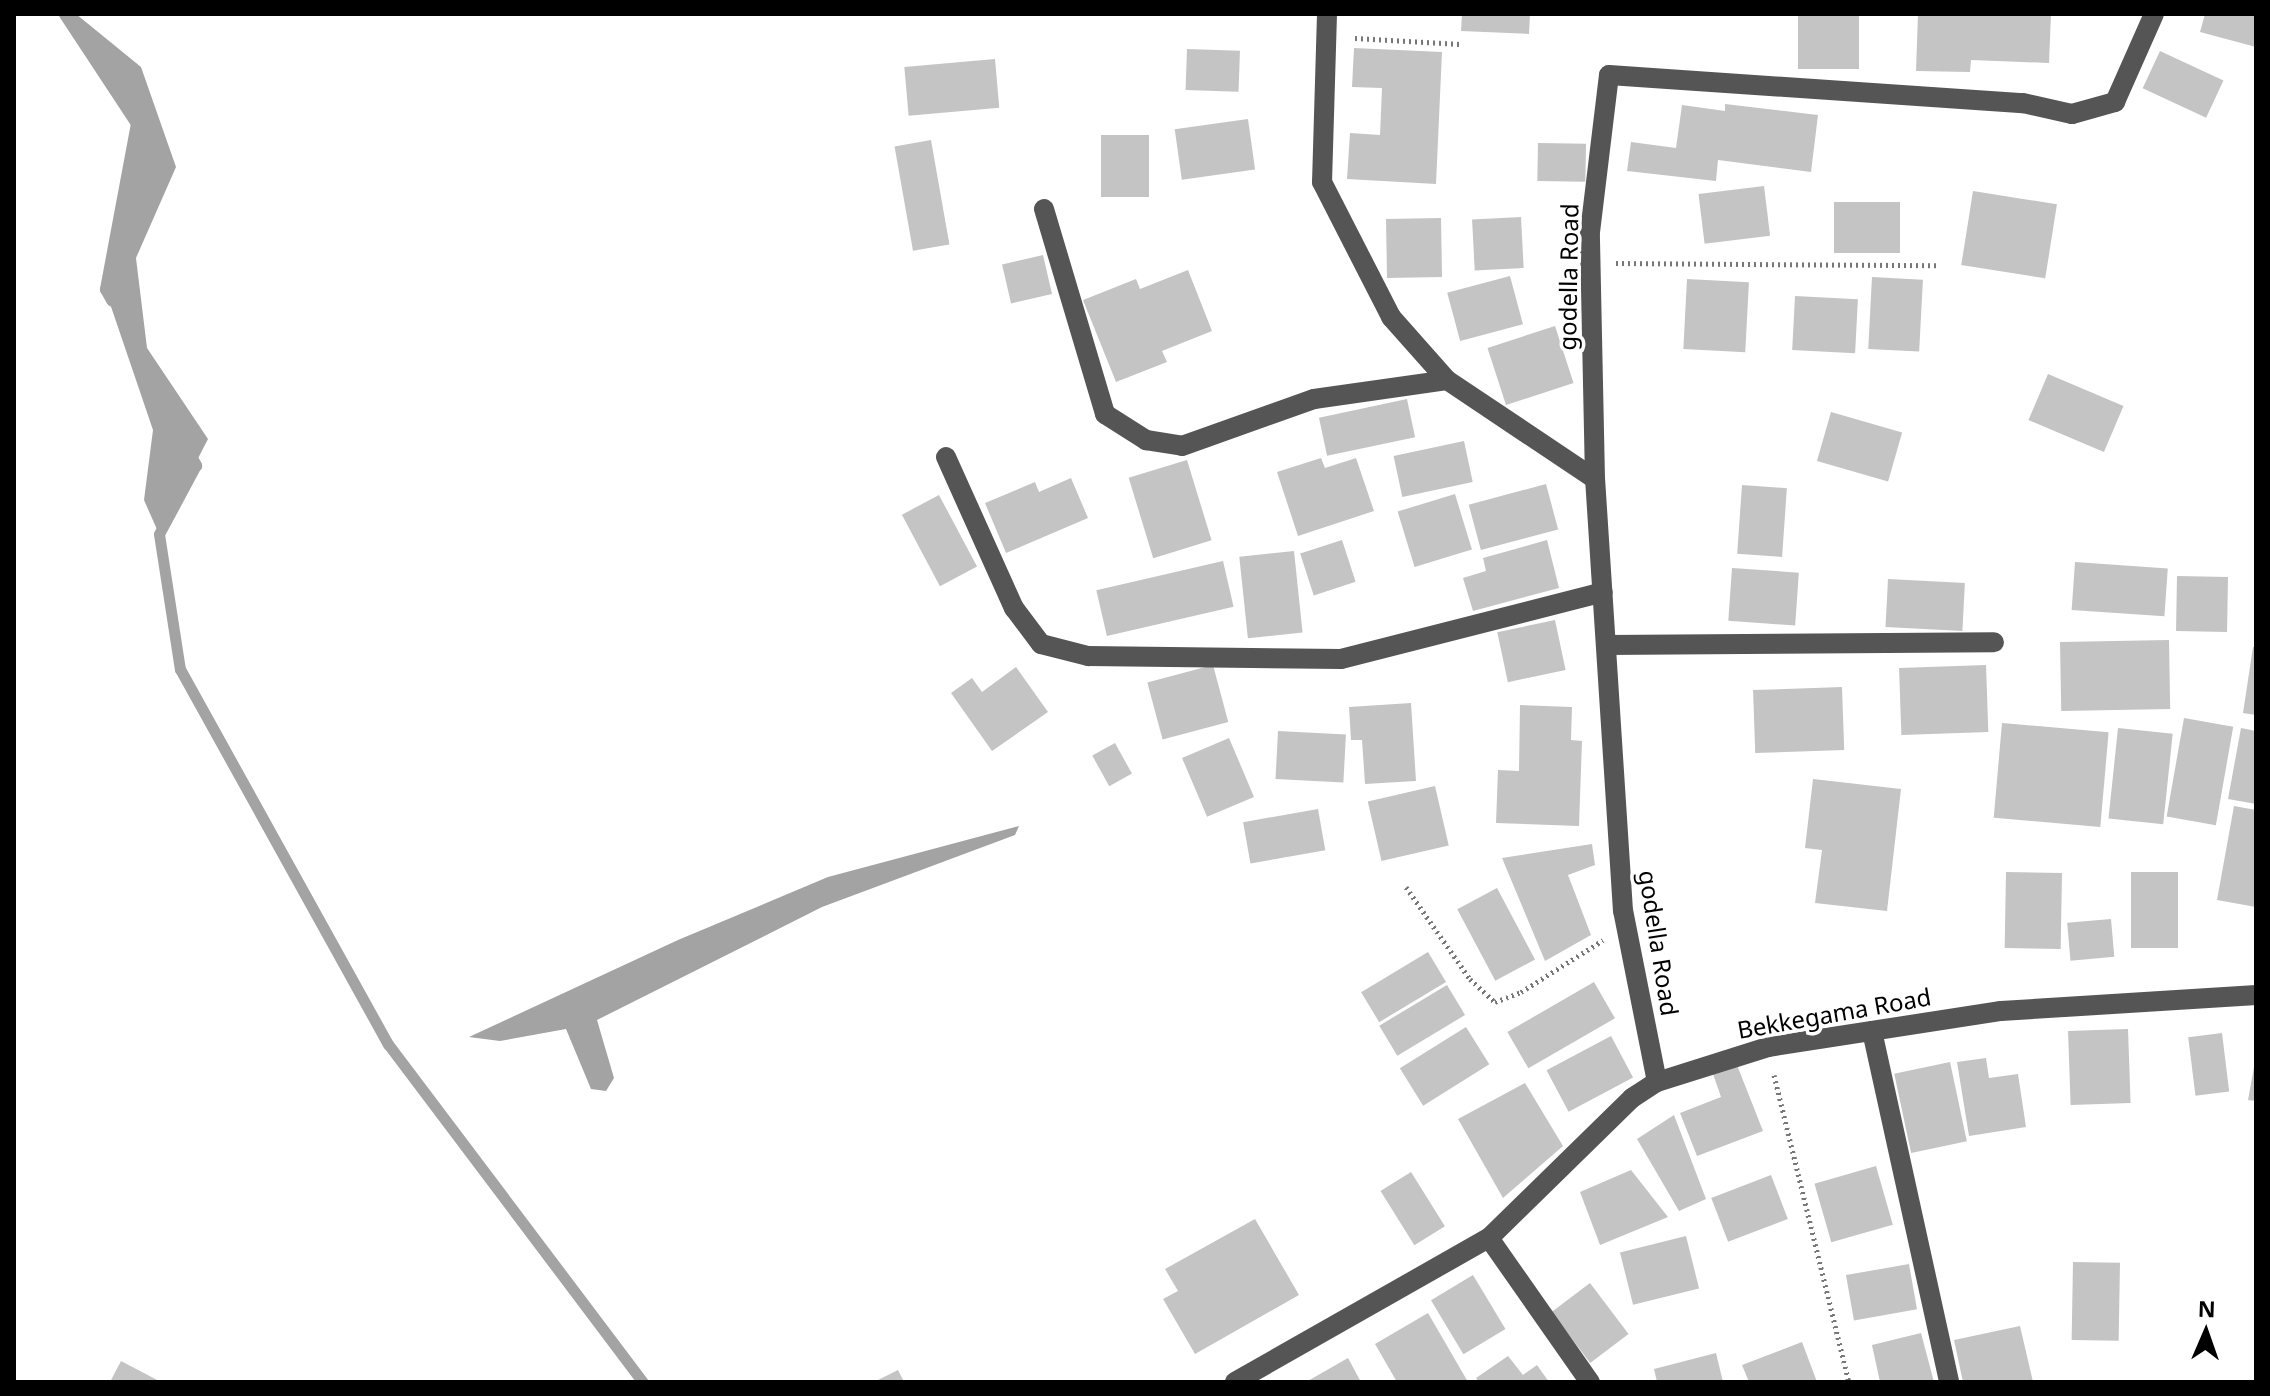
<!DOCTYPE html>
<style>
body{margin:0}
#map{position:relative;width:2270px;height:1396px;overflow:hidden;background:#fff;font-family:"Noto Sans",sans-serif}
div>[style]{position:absolute}
.water>*{inset:0;background:#a3a3a3}
.stream>*{height:11px;margin:-5.5px;padding:0 5.5px;transform-origin:5.5px;border-radius:5.5px;background:#a3a3a3}
.building>*{inset:0;background:#c4c4c4;transform-origin:0 0}
.path>*{height:5px;margin-top:-2.5px;transform-origin:0;background:repeating-linear-gradient(90deg,#777 0 2px,transparent 0 6px)}
.minor>*{height:20px;margin:-10px;padding:0 10px;transform-origin:10px;border-radius:10px;background:#555}
span{translate:-50% -50%;white-space:nowrap;text-align:center;line-height:1.15;-webkit-text-stroke:7px #fff;paint-order:stroke}
.street-label{font-size:24px;color:#000}
.frame{position:absolute;inset:0;border:16px solid #000;pointer-events:none}
.north{position:absolute;left:2166px;top:1292px;width:80px;height:80px;-webkit-text-stroke:6px #fff;paint-order:stroke;rotate:2deg;font-size:22px;font-weight:700;line-height:32px;text-align:center;color:#000}
.north::after{content:'';display:block;margin:auto;width:28px;height:36px;background:#000;clip-path:polygon(50% 0,100% 100%,50% 72%,0 100%)}
</style>
<div id="map">
<div class="water">
<div style="clip-path:polygon(64px 14px,76px 14px,141px 67px,176px 167px,136px 258px,147px 348px,208px 439px,159px 534px,144px 500px,153px 430px,105px 289px,136px 123px)"></div>
<div style="clip-path:polygon(1019px 826px,1015px 835px,822px 907px,597px 1020px,614px 1078px,606px 1091px,591px 1089px,566px 1029px,500px 1041px,469px 1037px,678px 940px,828px 877px)"></div>
</div>
<div class="stream">
<div style="left:64px;top:14px;width:131px;rotate:56.6deg"></div>
<div style="left:136px;top:123px;width:169px;rotate:100.6deg"></div>
<div style="left:105px;top:289px;width:13px;rotate:61deg"></div>
<div style="left:190px;top:454px;width:13px;rotate:61deg"></div>
<div style="left:196px;top:465px;width:78px;rotate:118.2deg"></div>
<div style="left:159px;top:534px;width:137px;rotate:81.2deg"></div>
<div style="left:180px;top:669px;width:429px;rotate:61deg"></div>
<div style="left:388px;top:1044px;width:423px;rotate:53deg"></div>
</div>
<div class="building">
<div style="clip-path:polygon(1462px 14px,1530px 14px,1529px 34px,1461px 31px)"></div>
<div style="left:1798px;top:14px;width:61px;height:55px"></div>
<div style="clip-path:polygon(1918px 14px,2051px 14px,2049px 63px,1971px 60px,1970px 72px,1916px 71px)"></div>
<div style="clip-path:polygon(2205px 14px,2256px 14px,2256px 47px,2200px 32px)"></div>
<div style="clip-path:polygon(1354px 48px,1442px 52px,1436px 184px,1347px 179px,1350px 133px,1380px 135px,1382px 88px,1352px 87px)"></div>
<div style="left:1187px;top:49px;width:53px;height:41px;rotate:2deg"></div>
<div style="left:2160px;top:51px;width:70px;height:41px;rotate:25deg"></div>
<div style="left:995px;top:59px;width:49px;height:91px;rotate:85deg"></div>
<div style="clip-path:polygon(1725px 104px,1818px 115px,1811px 172px,1718px 160px,1716px 181px,1627px 171px,1631px 142px,1676px 148px,1682px 105px,1725px 111px)"></div>
<div style="left:1248px;top:119px;width:51px;height:74px;rotate:82deg"></div>
<div style="left:1101px;top:135px;width:48px;height:62px"></div>
<div style="left:931px;top:140px;width:106px;height:37px;rotate:80deg"></div>
<div style="left:1538px;top:143px;width:48px;height:38px;rotate:1deg"></div>
<div style="left:1764px;top:186px;width:50px;height:66px;rotate:83deg"></div>
<div style="left:1973px;top:191px;width:85px;height:75px;rotate:9deg"></div>
<div style="left:1834px;top:202px;width:66px;height:51px"></div>
<div style="left:1521px;top:217px;width:51px;height:49px;rotate:87deg"></div>
<div style="left:1441px;top:218px;width:59px;height:55px;rotate:89deg"></div>
<div style="left:1043px;top:255px;width:40px;height:42px;rotate:77deg"></div>
<div style="clip-path:polygon(1188px 270px,1212px 331px,1162px 351px,1167px 362px,1116px 382px,1083px 300px,1136px 279px,1140px 289px)"></div>
<div style="left:1510px;top:276px;width:50px;height:65px;rotate:75deg"></div>
<div style="left:1872px;top:277px;width:51px;height:72px;rotate:3deg"></div>
<div style="left:1687px;top:279px;width:62px;height:70px;rotate:3deg"></div>
<div style="left:1795px;top:296px;width:63px;height:54px;rotate:3deg"></div>
<div style="left:1555px;top:326px;width:60px;height:71px;rotate:72deg"></div>
<div style="left:2048px;top:374px;width:82px;height:50px;rotate:23deg"></div>
<div style="left:1407px;top:399px;width:39px;height:90px;rotate:78deg"></div>
<div style="left:1831px;top:412px;width:74px;height:51px;rotate:16deg"></div>
<div style="left:1464px;top:441px;width:42px;height:72px;rotate:78deg"></div>
<div style="clip-path:polygon(1321px 458px,1325px 468px,1356px 458px,1374px 511px,1298px 536px,1277px 472px)"></div>
<div style="left:1187px;top:460px;width:84px;height:61px;rotate:73deg"></div>
<div style="clip-path:polygon(1071px 478px,1088px 518px,1006px 553px,985px 503px,1035px 482px,1039px 492px)"></div>
<div style="left:1546px;top:484px;width:47px;height:80px;rotate:75deg"></div>
<div style="left:1742px;top:485px;width:45px;height:69px;rotate:4deg"></div>
<div style="left:1455px;top:494px;width:58px;height:60px;rotate:73deg"></div>
<div style="left:939px;top:495px;width:81px;height:42px;rotate:62deg"></div>
<div style="left:1342px;top:540px;width:44px;height:44px;rotate:72deg"></div>
<div style="clip-path:polygon(1547px 540px,1559px 588px,1473px 611px,1463px 578px,1486px 571px,1483px 558px)"></div>
<div style="left:1294px;top:551px;width:82px;height:55px;rotate:84deg"></div>
<div style="left:1223px;top:561px;width:47px;height:130px;rotate:77deg"></div>
<div style="left:2075px;top:562px;width:93px;height:48px;rotate:4deg"></div>
<div style="left:1732px;top:568px;width:67px;height:53px;rotate:4deg"></div>
<div style="left:2177px;top:576px;width:51px;height:55px;rotate:1deg"></div>
<div style="left:1888px;top:579px;width:77px;height:48px;rotate:3deg"></div>
<div style="left:1555px;top:620px;width:51px;height:59px;rotate:78deg"></div>
<div style="left:2169px;top:640px;width:69px;height:109px;rotate:89deg"></div>
<div style="clip-path:polygon(2253px 647px,2256px 647px,2256px 715px,2243px 713px)"></div>
<div style="left:1213px;top:665px;width:59px;height:68px;rotate:75deg"></div>
<div style="left:1986px;top:665px;width:67px;height:87px;rotate:88deg"></div>
<div style="clip-path:polygon(1016px 667px,1048px 712px,992px 751px,951px 693px,972px 678px,982px 692px)"></div>
<div style="left:1842px;top:687px;width:63px;height:89px;rotate:88deg"></div>
<div style="clip-path:polygon(1411px 703px,1416px 781px,1365px 784px,1362px 740px,1351px 740px,1349px 707px)"></div>
<div style="clip-path:polygon(1520px 705px,1572px 707px,1571px 740px,1582px 741px,1579px 826px,1496px 823px,1498px 770px,1519px 771px)"></div>
<div style="left:2184px;top:718px;width:50px;height:100px;rotate:10deg"></div>
<div style="left:2002px;top:723px;width:107px;height:95px;rotate:5deg"></div>
<div style="left:2118px;top:728px;width:55px;height:91px;rotate:6deg"></div>
<div style="clip-path:polygon(2241px 728px,2256px 731px,2256px 804px,2228px 799px)"></div>
<div style="left:1278px;top:731px;width:68px;height:48px;rotate:3deg"></div>
<div style="left:1229px;top:738px;width:64px;height:51px;rotate:67deg"></div>
<div style="left:1115px;top:743px;width:35px;height:26px;rotate:61deg"></div>
<div style="clip-path:polygon(1813px 779px,1901px 789px,1887px 911px,1815px 903px,1822px 850px,1805px 848px)"></div>
<div style="left:1435px;top:786px;width:61px;height:69px;rotate:77deg"></div>
<div style="clip-path:polygon(2234px 806px,2256px 810px,2256px 907px,2217px 900px)"></div>
<div style="left:1318px;top:809px;width:42px;height:76px;rotate:80deg"></div>
<div style="clip-path:polygon(1592px 844px,1595px 865px,1568px 875px,1591px 935px,1545px 961px,1502px 858px)"></div>
<div style="left:2006px;top:872px;width:56px;height:76px;rotate:1deg"></div>
<div style="left:2131px;top:872px;width:47px;height:76px"></div>
<div style="left:1497px;top:888px;width:81px;height:45px;rotate:62deg"></div>
<div style="left:2111px;top:919px;width:38px;height:44px;rotate:85deg"></div>
<div style="left:1428px;top:952px;width:35px;height:78px;rotate:59deg"></div>
<div style="left:1594px;top:982px;width:42px;height:100px;rotate:60deg"></div>
<div style="left:1447px;top:985px;width:35px;height:79px;rotate:59deg"></div>
<div style="left:1466px;top:1027px;width:44px;height:78px;rotate:58deg"></div>
<div style="left:2128px;top:1029px;width:74px;height:60px;rotate:88deg"></div>
<div style="left:2222px;top:1033px;width:59px;height:34px;rotate:83deg"></div>
<div style="left:1611px;top:1036px;width:47px;height:73px;rotate:62deg"></div>
<div style="clip-path:polygon(2256px 1056px,2256px 1101px,2248px 1100px)"></div>
<div style="clip-path:polygon(1986px 1058px,1989px 1078px,2018px 1074px,2026px 1127px,1969px 1136px,1957px 1062px)"></div>
<div style="left:1950px;top:1062px;width:81px;height:57px;rotate:78deg"></div>
<div style="clip-path:polygon(1737px 1065px,1763px 1131px,1697px 1156px,1680px 1113px,1721px 1097px,1713px 1074px)"></div>
<div style="clip-path:polygon(1525px 1083px,1563px 1146px,1503px 1198px,1458px 1119px)"></div>
<div style="clip-path:polygon(1674px 1115px,1706px 1199px,1679px 1211px,1637px 1139px)"></div>
<div style="left:1876px;top:1166px;width:61px;height:64px;rotate:74deg"></div>
<div style="clip-path:polygon(1631px 1170px,1668px 1217px,1600px 1245px,1580px 1192px)"></div>
<div style="left:1411px;top:1172px;width:64px;height:36px;rotate:58deg"></div>
<div style="left:1771px;top:1175px;width:47px;height:64px;rotate:69deg"></div>
<div style="clip-path:polygon(1255px 1219px,1299px 1295px,1195px 1354px,1163px 1299px,1178px 1291px,1165px 1269px)"></div>
<div style="left:1686px;top:1236px;width:54px;height:68px;rotate:76deg"></div>
<div style="left:2073px;top:1262px;width:47px;height:78px;rotate:1deg"></div>
<div style="left:1909px;top:1264px;width:46px;height:64px;rotate:80deg"></div>
<div style="left:1473px;top:1275px;width:63px;height:49px;rotate:59deg"></div>
<div style="left:1590px;top:1283px;width:64px;height:48px;rotate:53deg"></div>
<div style="clip-path:polygon(1428px 1313px,1468px 1382px,1397px 1382px,1375px 1344px)"></div>
<div style="clip-path:polygon(2020px 1326px,2033px 1382px,1963px 1382px,1954px 1340px)"></div>
<div style="clip-path:polygon(1921px 1333px,1934px 1382px,1880px 1382px,1872px 1345px)"></div>
<div style="clip-path:polygon(1802px 1342px,1817px 1382px,1749px 1382px,1742px 1365px)"></div>
<div style="clip-path:polygon(1716px 1353px,1723px 1382px,1657px 1382px,1654px 1369px)"></div>
<div style="clip-path:polygon(1508px 1356px,1523px 1375px,1537px 1365px,1549px 1382px,1479px 1382px,1476px 1378px)"></div>
<div style="clip-path:polygon(1348px 1358px,1361px 1382px,1306px 1382px)"></div>
<div style="clip-path:polygon(121px 1361px,161px 1382px,110px 1382px)"></div>
<div style="clip-path:polygon(898px 1370px,904px 1382px,874px 1382px)"></div>
</div>
<div class="path">
<div style="left:1355px;top:38px;width:105px;rotate:3.3deg"></div>
<div style="left:1616px;top:263px;width:320px;rotate:0.4deg"></div>
<div style="left:1406px;top:887px;width:112px;rotate:55.2deg"></div>
<div style="left:1470px;top:979px;width:34px;rotate:43deg"></div>
<div style="left:1495px;top:1002px;width:28px;rotate:-21deg"></div>
<div style="left:1521px;top:992px;width:97px;rotate:-32.4deg"></div>
<div style="left:1774px;top:1075px;width:316px;rotate:76.3deg"></div>
</div>
<div class="minor">
<div style="left:1327px;top:14px;width:168px;rotate:91.7deg"></div>
<div style="left:1322px;top:182px;width:152px;rotate:62.9deg"></div>
<div style="left:1391px;top:317px;width:84px;rotate:48.4deg"></div>
<div style="left:1044px;top:209px;width:214px;rotate:73.4deg"></div>
<div style="left:1105px;top:414px;width:49px;rotate:32.4deg"></div>
<div style="left:1146px;top:440px;width:36px;rotate:9deg"></div>
<div style="left:1182px;top:446px;width:140px;rotate:-19.6deg"></div>
<div style="left:1314px;top:399px;width:134px;rotate:-8.1deg"></div>
<div style="left:1447px;top:380px;width:178px;rotate:33.8deg"></div>
<div style="left:946px;top:457px;width:166px;rotate:65.8deg"></div>
<div style="left:1014px;top:608px;width:45px;rotate:53.1deg"></div>
<div style="left:1041px;top:644px;width:49px;rotate:14.3deg"></div>
<div style="left:1088px;top:656px;width:253px;rotate:0.7deg"></div>
<div style="left:1341px;top:659px;width:270px;rotate:-14.3deg"></div>
<div style="left:1606px;top:645px;width:388px;rotate:-0.4deg"></div>
<div style="left:1872px;top:1031px;width:359px;rotate:77.6deg"></div>
<div style="left:1657px;top:1082px;width:174px;rotate:-101.2deg"></div>
<div style="left:1623px;top:911px;width:433px;rotate:-93.7deg"></div>
<div style="left:1595px;top:479px;width:247px;rotate:-91.2deg"></div>
<div style="left:1590px;top:232px;width:158px;rotate:-83.1deg"></div>
<div style="left:1609px;top:75px;width:415px;rotate:3.9deg"></div>
<div style="left:2023px;top:103px;width:50px;rotate:12.7deg"></div>
<div style="left:2072px;top:114px;width:45px;rotate:-15.6deg"></div>
<div style="left:2115px;top:102px;width:96px;rotate:-66.1deg"></div>
<div style="left:1489px;top:1238px;width:176px;rotate:55deg"></div>
<div style="left:1235px;top:1382px;width:292px;rotate:-29.6deg"></div>
<div style="left:1489px;top:1238px;width:200px;rotate:-44.4deg"></div>
<div style="left:1632px;top:1098px;width:30px;rotate:-33deg"></div>
<div style="left:1657px;top:1082px;width:116px;rotate:-17.5deg"></div>
<div style="left:1768px;top:1047px;width:236px;rotate:-8.8deg"></div>
<div style="left:2001px;top:1011px;width:256px;rotate:-3.6deg"></div>
</div>
<div class="street-label">
<span style="left:1568px;top:277px;rotate:-89deg">godella Road</span>
<span style="left:1659px;top:943px;rotate:81deg">godella Road</span>
<span style="left:1834px;top:1013px;rotate:-10deg">Bekkegama Road</span>
</div>
<div class="frame"></div>
<div class="north">N</div>
</div>
